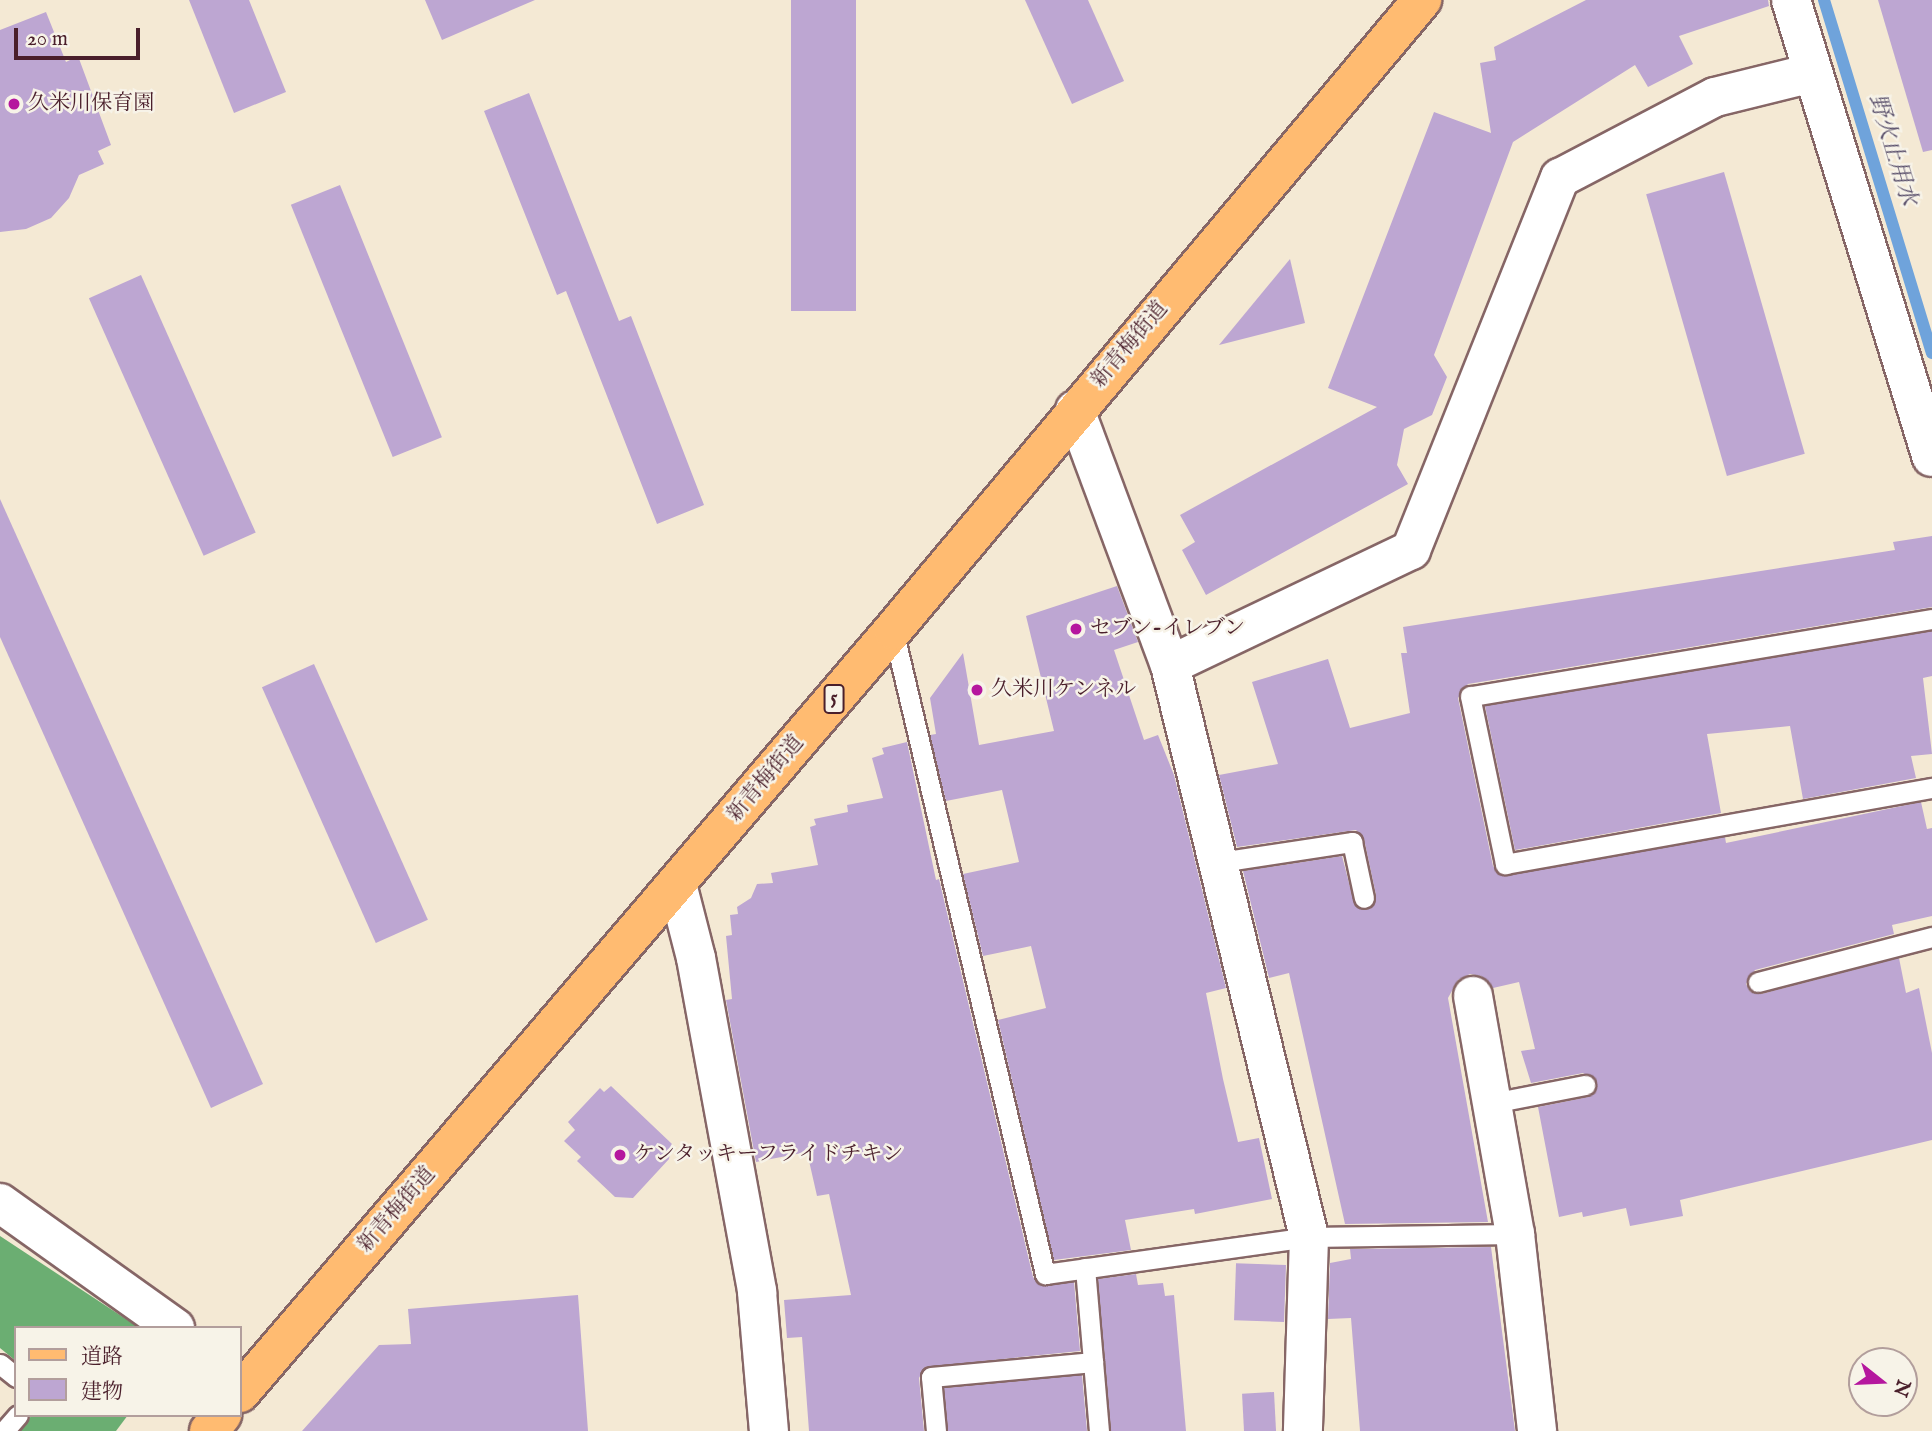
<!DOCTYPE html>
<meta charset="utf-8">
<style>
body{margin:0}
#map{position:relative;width:1932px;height:1431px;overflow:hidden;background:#f4e9d4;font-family:"IM FELL English","Noto Serif JP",serif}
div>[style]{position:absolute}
.forest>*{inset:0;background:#6bae72}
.stream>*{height:12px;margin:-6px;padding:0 6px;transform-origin:6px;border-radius:6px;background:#6fa3db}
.building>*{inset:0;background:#bda6d2;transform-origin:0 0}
.roads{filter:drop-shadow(2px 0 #866666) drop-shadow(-2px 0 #866666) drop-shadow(0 2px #866666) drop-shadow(0 -2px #866666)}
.service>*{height:19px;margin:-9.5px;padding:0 9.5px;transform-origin:9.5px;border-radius:9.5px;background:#fff}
.minor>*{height:38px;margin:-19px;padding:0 19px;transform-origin:19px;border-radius:19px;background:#fff}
.primary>*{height:38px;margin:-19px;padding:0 19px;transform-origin:19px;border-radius:19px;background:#ffbb71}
.dots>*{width:19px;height:19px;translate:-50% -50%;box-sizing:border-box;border:4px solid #f7f3e8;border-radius:50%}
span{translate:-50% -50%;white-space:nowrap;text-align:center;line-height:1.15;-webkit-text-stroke:5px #f7f3e8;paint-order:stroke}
.shield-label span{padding:2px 5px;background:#f7f3e8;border:2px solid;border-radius:5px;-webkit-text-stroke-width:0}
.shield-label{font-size:19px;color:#4a1f2b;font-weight:700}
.poi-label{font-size:21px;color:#4a1f2b}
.left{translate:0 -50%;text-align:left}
.street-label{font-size:21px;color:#4a1f2b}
.water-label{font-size:23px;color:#574d69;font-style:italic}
.legend{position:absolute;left:14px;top:1326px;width:228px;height:91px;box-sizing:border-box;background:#f7f3e8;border:2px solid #b29e9c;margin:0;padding:9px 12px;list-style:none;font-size:21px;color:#4a1f2b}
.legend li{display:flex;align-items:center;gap:14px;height:35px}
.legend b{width:35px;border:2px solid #b29e9c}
.north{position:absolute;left:1848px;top:1347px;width:70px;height:70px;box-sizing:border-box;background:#f7f3e8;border:2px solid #b29e9c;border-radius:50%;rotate:108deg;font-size:19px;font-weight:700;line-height:28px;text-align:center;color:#4a1f2b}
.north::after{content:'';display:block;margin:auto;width:24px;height:32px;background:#b5179e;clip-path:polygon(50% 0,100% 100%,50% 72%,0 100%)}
.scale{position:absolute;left:14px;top:28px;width:126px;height:32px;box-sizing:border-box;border:4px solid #4a1f2b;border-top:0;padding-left:9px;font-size:21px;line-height:24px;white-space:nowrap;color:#4a1f2b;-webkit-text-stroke:5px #f7f3e8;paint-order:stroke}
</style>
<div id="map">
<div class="forest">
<div style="clip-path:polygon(0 1236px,135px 1325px,137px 1328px,16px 1328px,16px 1361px,0 1348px)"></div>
<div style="clip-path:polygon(32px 1415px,128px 1415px,116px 1431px,19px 1431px)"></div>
</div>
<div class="stream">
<div style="left:1824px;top:0;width:369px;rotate:73deg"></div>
</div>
<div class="building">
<div style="clip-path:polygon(189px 0,249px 0,286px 92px,234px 113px)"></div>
<div style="clip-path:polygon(425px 0,535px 0,442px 40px)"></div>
<div style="left:791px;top:0;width:65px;height:311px"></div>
<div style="clip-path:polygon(1025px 0,1088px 0,1124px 81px,1072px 104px)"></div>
<div style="clip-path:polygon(1586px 0,1768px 0,1769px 6px,1679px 36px,1693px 64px,1648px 87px,1635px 65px,1513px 142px,1434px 355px,1447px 377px,1432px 415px,1404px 429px,1397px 465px,1408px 484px,1206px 595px,1182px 550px,1195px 542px,1180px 515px,1377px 407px,1328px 388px,1434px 112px,1491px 133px,1480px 63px,1496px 60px,1494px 47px)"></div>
<div style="clip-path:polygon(1878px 0,1932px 0,1932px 150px,1923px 152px)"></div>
<div style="clip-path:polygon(46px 12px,66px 62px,78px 56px,111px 145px,98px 151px,104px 164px,79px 175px,69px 198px,51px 218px,26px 229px,0 232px,0 30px)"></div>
<div style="clip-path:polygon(529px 93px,619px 321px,631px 316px,704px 505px,657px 524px,566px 291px,557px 295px,484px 111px)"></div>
<div style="left:1724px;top:172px;width:293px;height:81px;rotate:74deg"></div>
<div style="left:340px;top:185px;width:272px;height:53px;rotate:68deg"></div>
<div style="clip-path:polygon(1290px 259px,1305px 323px,1219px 345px)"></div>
<div style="left:141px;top:275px;width:282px;height:57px;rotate:66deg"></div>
<div style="clip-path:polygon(0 499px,263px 1084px,211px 1108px,0 637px)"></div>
<div style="clip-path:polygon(1932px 536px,1932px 607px,1468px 684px,1458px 698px,1493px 866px,1502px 876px,1725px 837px,1726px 843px,1921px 802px,1927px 829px,1932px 828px,1932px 916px,1892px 925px,1894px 934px,1755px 970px,1746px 984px,1750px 991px,1761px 994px,1899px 958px,1906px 993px,1919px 988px,1932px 1053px,1932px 1140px,1680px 1200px,1683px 1216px,1630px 1226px,1626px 1208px,1583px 1217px,1582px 1212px,1559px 1217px,1538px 1107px,1588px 1097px,1597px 1082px,1583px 1073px,1531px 1083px,1521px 1051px,1535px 1049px,1519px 982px,1493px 988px,1481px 976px,1470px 974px,1458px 980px,1448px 998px,1488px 1222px,1345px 1224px,1289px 973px,1269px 978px,1243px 871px,1342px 856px,1355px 906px,1367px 910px,1376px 895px,1364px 839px,1356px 830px,1237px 847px,1219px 775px,1278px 764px,1252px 682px,1328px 659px,1350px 728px,1410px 713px,1401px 653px,1407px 653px,1403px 627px,1895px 550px,1893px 542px)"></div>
<div style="clip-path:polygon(1117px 586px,1138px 642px,1114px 650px,1144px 740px,1158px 735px,1174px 775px,1226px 988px,1206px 993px,1223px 1079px,1238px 1142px,1259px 1138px,1272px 1199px,1195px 1214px,1194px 1209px,1125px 1220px,1131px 1250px,1054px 1260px,998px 1020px,1046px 1008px,1031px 946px,983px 956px,963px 874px,1019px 862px,1002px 790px,946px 801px,930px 735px,936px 734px,930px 698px,963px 653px,979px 745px,1054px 731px,1026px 616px)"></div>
<div style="clip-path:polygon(1932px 631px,1932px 676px,1923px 678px,1932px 754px,1911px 756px,1916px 778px,1803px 799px,1790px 726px,1707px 734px,1721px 813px,1515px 850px,1485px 706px)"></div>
<div style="left:314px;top:664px;width:280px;height:57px;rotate:66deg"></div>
<div style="clip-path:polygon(907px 742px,936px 880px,939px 879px,1033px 1277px,1041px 1286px,1074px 1282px,1080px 1351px,925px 1367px,919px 1378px,924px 1431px,809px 1431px,802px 1337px,787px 1338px,784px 1300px,851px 1295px,829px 1194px,817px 1196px,807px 1152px,756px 1162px,726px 1000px,732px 999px,726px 936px,732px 935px,730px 915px,738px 914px,737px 907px,751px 898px,757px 884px,773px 883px,771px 873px,818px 865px,810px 827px,816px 825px,814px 819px,848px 812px,847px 805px,883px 798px,872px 758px,884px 754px,882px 748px)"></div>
<div style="clip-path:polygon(611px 1086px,672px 1144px,669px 1159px,633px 1198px,615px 1197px,577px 1161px,581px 1157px,564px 1141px,575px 1130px,568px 1122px,600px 1088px,604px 1092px)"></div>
<div style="clip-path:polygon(1491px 1247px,1515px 1431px,1360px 1431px,1351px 1318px,1328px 1319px,1330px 1263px,1351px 1259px,1350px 1249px)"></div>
<div style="left:1286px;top:1265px;width:57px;height:50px;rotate:92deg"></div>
<div style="clip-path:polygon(1136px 1274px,1138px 1285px,1163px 1283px,1165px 1296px,1174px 1295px,1186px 1431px,1111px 1431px,1098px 1279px)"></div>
<div style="clip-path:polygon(578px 1295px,588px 1431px,302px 1431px,379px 1345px,411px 1344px,408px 1309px)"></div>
<div style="clip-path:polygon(1082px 1375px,1087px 1431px,948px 1431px,944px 1388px)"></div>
<div style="left:1274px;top:1392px;width:39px;height:32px;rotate:87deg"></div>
</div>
<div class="roads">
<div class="service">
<div style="left:1932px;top:619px;width:468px;rotate:170.5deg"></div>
<div style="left:1470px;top:696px;width:172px;rotate:78.2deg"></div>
<div style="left:1505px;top:864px;width:434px;rotate:-10.1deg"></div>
<div style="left:893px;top:630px;width:662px;rotate:76.72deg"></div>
<div style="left:1045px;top:1274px;width:267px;rotate:-8deg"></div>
<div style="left:1309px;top:1237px;width:206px;rotate:-0.8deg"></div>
<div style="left:1220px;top:862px;width:134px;rotate:-8.6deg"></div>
<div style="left:1352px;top:842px;width:57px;rotate:77.9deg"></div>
<div style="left:1758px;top:982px;width:180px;rotate:-14.5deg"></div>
<div style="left:1492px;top:1103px;width:95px;rotate:-11deg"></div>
<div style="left:1085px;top:1268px;width:164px;rotate:85.1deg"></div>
<div style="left:0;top:1364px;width:21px;rotate:39deg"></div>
<div style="left:4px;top:1431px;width:21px;rotate:-49deg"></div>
<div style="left:936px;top:1431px;width:54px;rotate:-95.3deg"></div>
<div style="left:931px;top:1377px;width:163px;rotate:-5.3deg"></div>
</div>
<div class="minor">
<div style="left:1791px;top:0;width:478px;rotate:72.9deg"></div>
<div style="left:1075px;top:410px;width:272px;rotate:69.6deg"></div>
<div style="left:1170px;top:665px;width:589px;rotate:76.34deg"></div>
<div style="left:1309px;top:1237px;width:194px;rotate:91.8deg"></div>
<div style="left:1170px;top:665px;width:267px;rotate:-25.5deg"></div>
<div style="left:1411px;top:550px;width:401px;rotate:-68.2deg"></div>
<div style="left:1560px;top:178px;width:175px;rotate:-27.6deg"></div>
<div style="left:1715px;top:97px;width:100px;rotate:-13.9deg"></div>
<div style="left:677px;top:884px;width:76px;rotate:75.6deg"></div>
<div style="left:696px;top:958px;width:340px;rotate:79.6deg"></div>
<div style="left:757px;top:1292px;width:140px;rotate:85.1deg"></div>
<div style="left:1473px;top:996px;width:242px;rotate:80deg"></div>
<div style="left:1515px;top:1234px;width:198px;rotate:83.6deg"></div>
<div style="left:0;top:1203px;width:215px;rotate:35.5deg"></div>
</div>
<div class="primary">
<div style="left:240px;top:1393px;width:1004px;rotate:-49.44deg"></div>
<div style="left:893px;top:630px;width:823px;rotate:-49.98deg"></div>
<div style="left:209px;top:1431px;width:21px;rotate:-51deg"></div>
</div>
</div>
<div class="dots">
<div style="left:14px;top:104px;background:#b5179e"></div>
<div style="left:1076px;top:629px;background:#b5179e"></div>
<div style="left:977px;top:690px;background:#b5179e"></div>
<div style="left:620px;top:1155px;background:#b5179e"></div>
</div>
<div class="shield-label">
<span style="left:834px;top:699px">5</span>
</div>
<div class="poi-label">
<span class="left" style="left:28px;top:104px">久米川保育園</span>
<span class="left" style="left:1090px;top:629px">セブン-イレブン</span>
<span class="left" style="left:991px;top:690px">久米川ケンネル</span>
<span class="left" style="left:634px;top:1155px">ケンタッキーフライドチキン</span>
</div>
<div class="street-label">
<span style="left:1130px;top:345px;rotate:-50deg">新青梅街道</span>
<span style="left:766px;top:779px;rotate:-50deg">新青梅街道</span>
<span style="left:397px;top:1210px;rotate:-49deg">新青梅街道</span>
</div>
<div class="water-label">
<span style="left:1892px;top:150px;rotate:73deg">野火止用水</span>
</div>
<ul class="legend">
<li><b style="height:9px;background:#ffbb71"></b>道路</li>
<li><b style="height:19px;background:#bda6d2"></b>建物</li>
</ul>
<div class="north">N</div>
<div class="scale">20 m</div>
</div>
